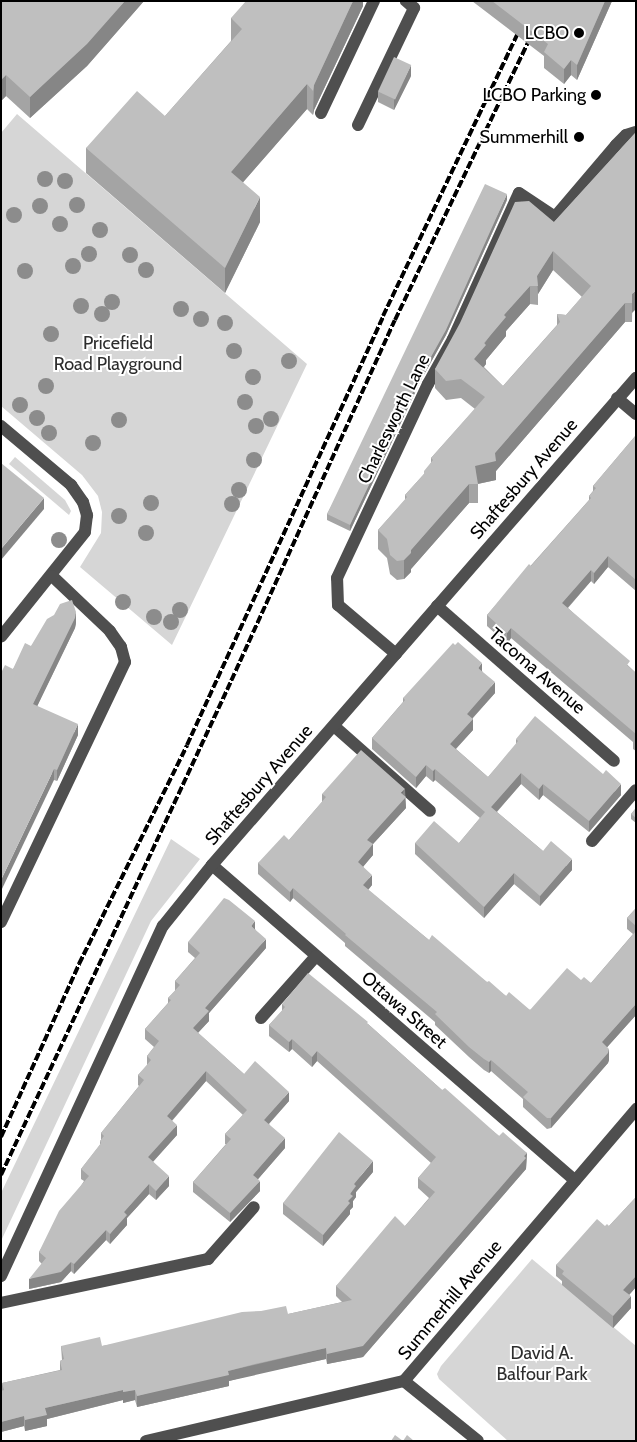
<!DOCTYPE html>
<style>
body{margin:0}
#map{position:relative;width:637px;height:1442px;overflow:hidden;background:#fff;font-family:Cabin,sans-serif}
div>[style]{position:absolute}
.green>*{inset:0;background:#d6d6d6}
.minor>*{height:12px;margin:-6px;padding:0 6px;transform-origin:6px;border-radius:6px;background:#4f4f4f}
.rail>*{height:4px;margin-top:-2px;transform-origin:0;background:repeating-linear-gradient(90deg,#000 0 8px,transparent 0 10.5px)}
.trees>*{width:16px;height:16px;margin:-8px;border-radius:50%;background:#8c8c8c}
.wall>*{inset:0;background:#a4a4a4}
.shaded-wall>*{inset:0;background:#868686}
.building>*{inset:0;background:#bfbfbf;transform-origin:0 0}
.dots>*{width:14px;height:14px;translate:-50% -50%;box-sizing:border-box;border:2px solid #fff;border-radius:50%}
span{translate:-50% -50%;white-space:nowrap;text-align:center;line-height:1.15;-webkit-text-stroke:4px #fff;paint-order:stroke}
.poi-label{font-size:18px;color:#000}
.right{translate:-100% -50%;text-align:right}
.park-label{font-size:18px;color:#2d2d2d}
.street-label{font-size:18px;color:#000}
.frame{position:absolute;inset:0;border:2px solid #000;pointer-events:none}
</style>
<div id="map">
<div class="green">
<div style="clip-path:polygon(17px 114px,307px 364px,172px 645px,80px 567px,101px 533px,102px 512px,98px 496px,82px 475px,1px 406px,1px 133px)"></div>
<div style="clip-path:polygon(15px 457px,65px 500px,71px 511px,69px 515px,9px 464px)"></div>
<div style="clip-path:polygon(171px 839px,200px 859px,151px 921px,1px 1241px,1px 1193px)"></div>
<div style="clip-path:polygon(532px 1259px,636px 1346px,636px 1441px,508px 1441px,439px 1379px,437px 1374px,441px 1366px)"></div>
</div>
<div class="minor">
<div style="left:321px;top:113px;width:124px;rotate:-64.7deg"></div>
<div style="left:358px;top:125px;width:130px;rotate:-64.4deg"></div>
<div style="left:414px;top:8px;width:11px;rotate:-139deg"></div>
<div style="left:617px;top:398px;width:25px;rotate:40deg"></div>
<div style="left:1px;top:426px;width:92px;rotate:40.1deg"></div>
<div style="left:71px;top:485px;width:21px;rotate:55deg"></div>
<div style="left:83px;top:502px;width:14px;rotate:73deg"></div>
<div style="left:87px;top:515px;width:17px;rotate:97deg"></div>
<div style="left:85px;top:532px;width:134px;rotate:128.7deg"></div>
<div style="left:437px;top:606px;width:235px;rotate:41.2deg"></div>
<div style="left:396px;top:654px;width:76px;rotate:-139.8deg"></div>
<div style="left:338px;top:605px;width:27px;rotate:-92deg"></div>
<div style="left:337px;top:578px;width:214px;rotate:-64.9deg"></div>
<div style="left:428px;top:384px;width:51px;rotate:-60.9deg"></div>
<div style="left:453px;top:339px;width:160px;rotate:-65.7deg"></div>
<div style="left:519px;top:193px;width:43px;rotate:33.7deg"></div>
<div style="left:555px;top:217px;width:94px;rotate:-49.7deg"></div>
<div style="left:616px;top:145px;width:14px;rotate:-45deg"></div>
<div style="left:626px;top:135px;width:10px;rotate:-17deg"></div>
<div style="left:334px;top:726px;width:128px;rotate:41.5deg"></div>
<div style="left:592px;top:841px;width:67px;rotate:-49.2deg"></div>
<div style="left:212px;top:865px;width:481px;rotate:41deg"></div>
<div style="left:1px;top:922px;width:288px;rotate:-64.5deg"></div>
<div style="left:125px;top:662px;width:16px;rotate:-105deg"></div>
<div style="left:121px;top:647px;width:19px;rotate:-125deg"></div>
<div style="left:110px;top:631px;width:80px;rotate:-136.5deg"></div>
<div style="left:261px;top:1018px;width:83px;rotate:-48.4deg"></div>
<div style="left:1px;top:1276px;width:386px;rotate:-65.2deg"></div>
<div style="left:163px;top:926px;width:78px;rotate:-51.2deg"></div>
<div style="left:212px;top:865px;width:646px;rotate:-48.96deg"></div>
<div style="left:1px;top:1303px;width:212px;rotate:-12deg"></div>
<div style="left:208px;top:1259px;width:69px;rotate:-48.5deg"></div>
<div style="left:404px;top:1381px;width:95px;rotate:39deg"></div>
<div style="left:146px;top:1441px;width:265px;rotate:-13.1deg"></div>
<div style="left:404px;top:1381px;width:358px;rotate:-49.5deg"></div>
</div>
<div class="rail">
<div style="left:1px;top:1137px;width:190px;rotate:-65.7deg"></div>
<div style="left:79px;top:964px;width:244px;rotate:-63.7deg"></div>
<div style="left:187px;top:745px;width:472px;rotate:-65.4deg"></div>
<div style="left:383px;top:316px;width:349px;rotate:-64.5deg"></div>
<div style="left:1px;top:1175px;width:535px;rotate:-65.02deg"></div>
<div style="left:227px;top:690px;width:406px;rotate:-65.6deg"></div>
<div style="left:395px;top:320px;width:322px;rotate:-64.4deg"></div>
</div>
<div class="trees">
<div style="left:45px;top:179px"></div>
<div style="left:65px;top:181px"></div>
<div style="left:77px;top:205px"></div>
<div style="left:40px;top:206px"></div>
<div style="left:14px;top:215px"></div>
<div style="left:60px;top:224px"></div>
<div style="left:100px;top:230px"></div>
<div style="left:89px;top:254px"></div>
<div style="left:130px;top:255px"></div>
<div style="left:73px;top:266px"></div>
<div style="left:146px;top:270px"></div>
<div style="left:25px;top:271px"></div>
<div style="left:112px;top:302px"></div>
<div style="left:81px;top:306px"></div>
<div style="left:181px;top:309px"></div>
<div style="left:102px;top:314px"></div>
<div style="left:201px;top:319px"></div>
<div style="left:225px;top:323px"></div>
<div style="left:51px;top:334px"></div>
<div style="left:234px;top:351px"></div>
<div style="left:289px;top:361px"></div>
<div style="left:253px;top:377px"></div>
<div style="left:46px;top:386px"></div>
<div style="left:245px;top:402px"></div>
<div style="left:20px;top:405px"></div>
<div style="left:37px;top:418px"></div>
<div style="left:271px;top:419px"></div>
<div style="left:119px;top:420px"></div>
<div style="left:256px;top:426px"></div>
<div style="left:49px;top:433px"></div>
<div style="left:93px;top:443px"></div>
<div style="left:254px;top:460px"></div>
<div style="left:239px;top:490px"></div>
<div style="left:151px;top:503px"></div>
<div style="left:232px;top:504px"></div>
<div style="left:119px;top:516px"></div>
<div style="left:146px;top:533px"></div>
<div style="left:59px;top:540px"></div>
<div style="left:123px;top:602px"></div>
<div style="left:180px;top:610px"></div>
<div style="left:154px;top:617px"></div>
<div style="left:171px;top:622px"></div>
</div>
<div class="wall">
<div style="clip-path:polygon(1px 1px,144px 1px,87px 66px,30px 118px,6px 96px,1px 101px)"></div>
<div style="clip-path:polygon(363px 1px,363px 6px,314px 110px,313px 115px,307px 109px,243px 182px,260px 222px,225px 293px,86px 173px,86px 148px,165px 116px,231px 41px,231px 18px)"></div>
<div style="clip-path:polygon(472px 1px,612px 1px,577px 80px,571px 75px,564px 84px,544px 68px,544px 56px)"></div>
<div style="clip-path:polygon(411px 76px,394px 110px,378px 102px,378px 92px)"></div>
<div style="clip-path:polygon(evenodd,636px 132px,632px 322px,625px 322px,496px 471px,496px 480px,478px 484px,478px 503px,469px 503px,411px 569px,411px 572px,404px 579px,397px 580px,390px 574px,387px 558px,378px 549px,378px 530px,405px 500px,405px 495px,424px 474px,431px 463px,431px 458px,475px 409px,461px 398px,446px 400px,435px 388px,435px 369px,554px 222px,636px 132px,553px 270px,582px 297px,566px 315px,557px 314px,557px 325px,503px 386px,484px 367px,486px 364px,486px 360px,506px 336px,506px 331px,530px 304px,538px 305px,538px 294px,553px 270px)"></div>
<div style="clip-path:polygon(507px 200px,446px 335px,421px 380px,350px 531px,327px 520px,327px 514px)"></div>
<div style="clip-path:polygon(636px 435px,636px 591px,608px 567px,594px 584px,591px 581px,568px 608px,636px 673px,636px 751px,633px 749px,633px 742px,511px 638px,507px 644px,487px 626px,487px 615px,589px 500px,589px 496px,593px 491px,593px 486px)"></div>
<div style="clip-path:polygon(76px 623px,75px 628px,37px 706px,78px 735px,57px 781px,54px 780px,13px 669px,31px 646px)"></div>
<div style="clip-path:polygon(482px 671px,495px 693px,473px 718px,473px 730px,456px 749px,488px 777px,516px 745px,516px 739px,621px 795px,589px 832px,543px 795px,539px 800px,521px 784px,497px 812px,543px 851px,572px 870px,540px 906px,514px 884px,484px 918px,415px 854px,415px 843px,459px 843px,480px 818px,435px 780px,433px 782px,426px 776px,416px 788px,372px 749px,372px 738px,403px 702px,403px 698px)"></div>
<div style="clip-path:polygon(322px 794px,405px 797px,406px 808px,373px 844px,373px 855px,363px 866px,372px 885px,368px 890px,429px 940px,506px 996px,530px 1010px,581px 980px,591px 983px,633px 934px,627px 929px,627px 918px,636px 908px,636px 1015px,607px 1047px,609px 1060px,608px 1063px,551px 1128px,547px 1129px,523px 1107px,523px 1099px,491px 1071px,489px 1073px,484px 1070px,469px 1057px,435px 1025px,435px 1022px,345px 946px,345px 943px,293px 898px,290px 902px,258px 874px,258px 863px,289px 840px,322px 802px)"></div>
<div style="clip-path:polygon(636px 808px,636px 823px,631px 819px,631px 814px)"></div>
<div style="clip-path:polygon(255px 929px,266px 948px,209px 1013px,209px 1021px,198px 1033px,244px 1074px,289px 1101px,269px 1124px,285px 1148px,258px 1179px,260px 1191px,230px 1222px,193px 1192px,193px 1182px,226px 1144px,225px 1144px,225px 1134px,243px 1115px,206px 1081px,172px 1121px,177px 1135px,153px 1162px,169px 1186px,156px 1200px,149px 1194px,127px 1218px,127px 1225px,110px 1244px,106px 1240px,74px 1274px,71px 1271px,61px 1282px,29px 1289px,42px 1264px,39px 1261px,39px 1252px,84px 1181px,81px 1179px,81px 1169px,100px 1145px,100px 1141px,101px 1140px,101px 1133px,139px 1086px,138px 1085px,138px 1075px,147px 1066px,147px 1056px,154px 1047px,145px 1039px,145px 1029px,168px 1003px,168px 998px,175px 991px,175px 981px,195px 958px,188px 952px,188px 942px)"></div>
<div style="clip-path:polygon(282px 1004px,368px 1024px,442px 1090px,499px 1136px,527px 1153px,526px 1169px,363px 1357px,327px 1364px,326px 1359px,255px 1374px,229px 1381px,229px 1386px,137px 1407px,135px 1400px,123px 1403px,123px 1400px,47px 1419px,47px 1426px,25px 1431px,24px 1426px,1px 1432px,1px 1391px,2px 1390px,2px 1383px,60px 1370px,60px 1361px,62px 1360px,61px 1346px,102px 1346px,288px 1314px,342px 1302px,336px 1296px,336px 1286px,405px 1226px,429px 1198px,418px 1188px,418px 1178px,431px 1163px,317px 1061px,312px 1067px,292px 1049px,289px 1052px,269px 1036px,269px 1025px,282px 1011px)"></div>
<div style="clip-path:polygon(373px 1172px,356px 1192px,356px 1197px,353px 1201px,353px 1207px,350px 1210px,350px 1214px,323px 1246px,283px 1214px,283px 1203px)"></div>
<div style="clip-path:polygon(636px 1197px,636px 1287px,629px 1295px,631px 1308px,613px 1328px,562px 1285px,562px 1281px,556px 1276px,556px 1265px,605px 1226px,609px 1226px)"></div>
</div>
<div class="shaded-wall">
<div style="clip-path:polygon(125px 1px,144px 1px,87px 66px,30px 118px,30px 97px)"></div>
<div style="clip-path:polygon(353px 1px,363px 1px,363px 6px,314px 110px,313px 115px,314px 85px)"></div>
<div style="clip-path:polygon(605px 1px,612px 1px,577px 80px,577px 65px)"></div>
<div style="clip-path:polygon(571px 60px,571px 75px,564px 84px,564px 69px)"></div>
<div style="clip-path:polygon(411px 65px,411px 76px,394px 110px,394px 100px)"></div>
<div style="clip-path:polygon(6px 75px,6px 96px,1px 101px,1px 80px)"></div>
<div style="clip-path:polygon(307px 84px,307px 109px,231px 196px,231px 172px)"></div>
<div style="clip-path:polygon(507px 194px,507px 200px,446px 335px,421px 380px,350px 531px,350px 525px,421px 375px)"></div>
<div style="clip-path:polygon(260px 197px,260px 222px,225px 293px,225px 268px)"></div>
<div style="clip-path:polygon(553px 251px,553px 270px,538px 294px,537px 276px)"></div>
<div style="clip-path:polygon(530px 286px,530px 304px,506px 331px,506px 336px,486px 360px,486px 364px,474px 378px,474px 359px,504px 315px)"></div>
<div style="clip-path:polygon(636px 290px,636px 309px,632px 313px,632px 294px)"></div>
<div style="clip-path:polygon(625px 303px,625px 322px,496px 471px,496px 480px,477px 484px,475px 466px,495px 453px)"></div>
<div style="clip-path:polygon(469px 484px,469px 503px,411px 569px,411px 572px,404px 579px,404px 560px,411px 550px)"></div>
<div style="clip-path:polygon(44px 498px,44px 509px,1px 560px,1px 549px)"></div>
<div style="clip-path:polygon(608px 556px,608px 567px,594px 584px,594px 573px)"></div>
<div style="clip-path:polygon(591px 570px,591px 581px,562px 614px,562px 603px)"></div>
<div style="clip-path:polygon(76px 612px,76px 623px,75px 628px,33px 715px,33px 704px)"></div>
<div style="clip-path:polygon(511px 628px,511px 638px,507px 644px,507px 633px)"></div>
<div style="clip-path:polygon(482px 663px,482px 674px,478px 668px)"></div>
<div style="clip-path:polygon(495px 682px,495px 693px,467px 724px,467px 714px)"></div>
<div style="clip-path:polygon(473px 719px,473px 730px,450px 755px,450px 744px)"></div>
<div style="clip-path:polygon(78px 724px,78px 735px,57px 781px,57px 770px)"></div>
<div style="clip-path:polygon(426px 765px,426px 776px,416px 788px,416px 777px)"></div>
<div style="clip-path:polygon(54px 769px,54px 780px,1px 891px,1px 880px)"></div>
<div style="clip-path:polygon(435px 769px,435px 780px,433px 782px,433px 771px)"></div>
<div style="clip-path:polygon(521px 773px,521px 784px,491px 818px,491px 807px)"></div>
<div style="clip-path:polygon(543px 784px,543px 795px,539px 800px,539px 789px)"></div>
<div style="clip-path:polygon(621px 784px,621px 795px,589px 832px,589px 821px)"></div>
<div style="clip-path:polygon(405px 789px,406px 808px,373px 844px,373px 855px,358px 873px,358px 862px,367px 840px)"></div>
<div style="clip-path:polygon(572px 859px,572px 870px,540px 906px,540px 896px)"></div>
<div style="clip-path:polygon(514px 873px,514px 884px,484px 918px,484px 907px)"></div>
<div style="clip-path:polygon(372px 875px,372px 885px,363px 896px,363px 885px)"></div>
<div style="clip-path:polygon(293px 888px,293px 898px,290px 902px,290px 892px)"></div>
<div style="clip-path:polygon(255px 921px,255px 931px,251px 926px)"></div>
<div style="clip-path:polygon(266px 939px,266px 948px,209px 1013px,209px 1021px,193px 1038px,193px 1028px,205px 1008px)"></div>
<div style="clip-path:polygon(636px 1004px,636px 1015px,602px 1053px,602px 1042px)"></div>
<div style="clip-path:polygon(292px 1039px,292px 1049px,289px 1052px,289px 1042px)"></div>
<div style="clip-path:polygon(609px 1049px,609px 1060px,608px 1063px,551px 1128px,551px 1118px)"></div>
<div style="clip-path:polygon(317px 1051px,317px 1061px,312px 1067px,312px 1057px)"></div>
<div style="clip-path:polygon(491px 1060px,491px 1071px,489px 1073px,489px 1062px)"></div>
<div style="clip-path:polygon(206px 1071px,206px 1081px,167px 1126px,167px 1116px)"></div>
<div style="clip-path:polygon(289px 1092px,289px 1101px,264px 1129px,264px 1120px)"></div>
<div style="clip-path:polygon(177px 1125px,177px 1135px,148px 1167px,148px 1157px)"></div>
<div style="clip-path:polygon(285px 1138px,285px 1148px,253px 1185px,253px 1175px)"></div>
<div style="clip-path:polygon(527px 1153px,526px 1169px,363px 1357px,327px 1364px,327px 1354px)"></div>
<div style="clip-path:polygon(373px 1161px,373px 1172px,356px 1192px,356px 1197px,353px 1201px,353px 1207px,350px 1210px,350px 1214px,323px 1246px,323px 1235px,348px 1201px,354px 1184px)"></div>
<div style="clip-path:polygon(169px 1176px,169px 1186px,156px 1200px,156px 1191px)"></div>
<div style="clip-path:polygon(260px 1181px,260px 1191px,230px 1222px,230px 1213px)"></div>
<div style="clip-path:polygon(149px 1184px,149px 1194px,127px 1218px,127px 1225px,110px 1244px,110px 1234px,124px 1212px)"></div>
<div style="clip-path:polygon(106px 1230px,106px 1240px,74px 1274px,74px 1264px)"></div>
<div style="clip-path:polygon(71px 1262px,71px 1271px,61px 1282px,29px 1289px,29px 1279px)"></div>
<div style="clip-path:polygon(636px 1276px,636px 1287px,623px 1302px,623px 1290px)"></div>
<div style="clip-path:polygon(631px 1296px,631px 1308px,613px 1328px,613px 1316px)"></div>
<div style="clip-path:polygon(326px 1348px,326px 1359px,229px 1381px,229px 1386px,137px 1407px,137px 1396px,228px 1371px)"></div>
<div style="clip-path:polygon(123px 1390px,123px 1400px,47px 1419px,47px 1426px,25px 1431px,25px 1420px,45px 1408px)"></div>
<div style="clip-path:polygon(135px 1390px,135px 1400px,123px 1403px,123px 1392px)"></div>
<div style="clip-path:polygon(24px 1416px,24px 1426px,1px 1432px,1px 1422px)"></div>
</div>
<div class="building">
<div style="clip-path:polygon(1px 1px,125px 1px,87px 44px,30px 97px,6px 75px,1px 80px)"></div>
<div style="clip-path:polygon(246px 1px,353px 1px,314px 85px,313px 91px,307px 84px,231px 172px,260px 197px,225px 268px,86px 148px,137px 91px,165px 116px,242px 29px,231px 18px)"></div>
<div style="clip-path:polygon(492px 1px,605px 1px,577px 65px,571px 60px,564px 69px,544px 52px,548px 44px)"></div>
<div style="left:394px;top:57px;width:19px;height:38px;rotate:25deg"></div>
<div style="clip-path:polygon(evenodd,636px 132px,636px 290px,632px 294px,632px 303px,625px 303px,495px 453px,496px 461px,475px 466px,478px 484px,469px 484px,411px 550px,411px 553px,404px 560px,397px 561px,390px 555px,387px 539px,378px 530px,407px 497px,405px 495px,424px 474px,424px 471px,433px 460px,431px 458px,485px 397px,461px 379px,446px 381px,435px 369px,460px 323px,515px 202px,529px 201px,554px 222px,636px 132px,553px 251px,591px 286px,566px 315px,557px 314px,560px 322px,503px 386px,474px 359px,486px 345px,484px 343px,506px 317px,504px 315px,530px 286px,538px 286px,537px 276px,553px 251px)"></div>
<div style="clip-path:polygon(485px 184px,507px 194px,446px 330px,421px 375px,350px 525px,327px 514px)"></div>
<div style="clip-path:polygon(636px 435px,636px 580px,608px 556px,594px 573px,591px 570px,562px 603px,630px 661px,627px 665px,636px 673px,636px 734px,511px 628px,507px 633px,487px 615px,529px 564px,531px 566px,591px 498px,589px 496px,596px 488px,593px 486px)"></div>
<div style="clip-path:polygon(1px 463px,44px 498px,1px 549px)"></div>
<div style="clip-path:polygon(72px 600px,76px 612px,75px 618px,33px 704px,78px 724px,57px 770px,54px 769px,1px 880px,1px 673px,5px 665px,13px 669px,25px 643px,31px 646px,47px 619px,54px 615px,60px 604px)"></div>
<div style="clip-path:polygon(458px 642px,482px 663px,478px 668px,495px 682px,467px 714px,473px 719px,450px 744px,488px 777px,518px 741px,516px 739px,535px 716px,603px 774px,606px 770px,621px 784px,589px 821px,543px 784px,539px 789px,521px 773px,491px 807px,543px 851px,551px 841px,572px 859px,540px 896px,514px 873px,484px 907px,415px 843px,434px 821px,459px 843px,485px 812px,435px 769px,433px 771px,426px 765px,416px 777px,372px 738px,405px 700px,403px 698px,453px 643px,455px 645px)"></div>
<div style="clip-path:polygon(361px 750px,405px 789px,401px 793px,406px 797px,367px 840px,373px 844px,358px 862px,372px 875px,363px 885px,429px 940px,432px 935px,487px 982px,489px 981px,506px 996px,509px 992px,530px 1010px,567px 968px,581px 980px,584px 977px,591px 983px,636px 931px,636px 1004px,602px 1042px,609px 1049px,608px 1053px,551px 1118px,547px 1118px,523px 1097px,528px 1092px,491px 1060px,489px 1062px,484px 1059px,469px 1047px,435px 1014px,437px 1012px,345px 935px,346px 934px,293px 888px,290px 892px,258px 863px,284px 835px,289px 840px,326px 797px,322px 794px)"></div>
<div style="clip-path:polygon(636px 808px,636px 818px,631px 814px)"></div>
<div style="clip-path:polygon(224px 898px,229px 900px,255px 921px,251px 926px,266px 939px,205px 1008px,209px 1011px,193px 1028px,244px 1074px,255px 1061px,289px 1092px,264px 1120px,285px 1138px,253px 1175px,260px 1181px,230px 1213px,193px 1182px,231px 1139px,225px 1134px,247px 1110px,206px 1071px,167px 1116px,177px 1125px,148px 1157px,169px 1176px,156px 1191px,149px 1184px,124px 1212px,127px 1215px,110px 1234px,106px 1230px,74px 1264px,71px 1262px,61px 1272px,29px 1279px,46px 1258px,39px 1252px,59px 1211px,89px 1176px,81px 1169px,101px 1143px,100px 1141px,104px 1136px,101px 1133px,144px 1080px,138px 1075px,151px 1060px,147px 1056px,159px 1041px,145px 1029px,171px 1000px,168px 998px,180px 985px,175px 981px,200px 953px,188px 942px)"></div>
<div style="clip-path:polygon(636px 908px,636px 926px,627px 918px)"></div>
<div style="clip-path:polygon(308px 973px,368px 1022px,367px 1023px,442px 1090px,445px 1088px,499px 1136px,503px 1132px,527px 1153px,524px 1156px,526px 1158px,363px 1346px,327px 1354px,326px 1348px,255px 1364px,228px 1371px,229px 1375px,137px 1396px,135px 1390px,123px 1392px,123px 1390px,45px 1408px,47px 1415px,25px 1420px,24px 1416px,1px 1422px,1px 1391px,4px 1390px,2px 1383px,62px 1370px,60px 1361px,64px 1359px,61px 1346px,100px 1337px,102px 1346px,242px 1312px,261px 1311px,286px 1306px,288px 1314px,352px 1300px,336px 1286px,395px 1216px,405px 1226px,435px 1192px,418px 1178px,436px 1157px,317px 1051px,312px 1057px,292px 1039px,289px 1042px,269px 1025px,285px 1007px,282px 1004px)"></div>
<div style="clip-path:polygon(339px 1132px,373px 1161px,354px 1184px,356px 1186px,350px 1194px,353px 1196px,348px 1201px,350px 1203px,323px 1235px,283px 1203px)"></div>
<div style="clip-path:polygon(636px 1197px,636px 1276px,623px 1290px,631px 1296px,613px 1316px,562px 1274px,564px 1271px,556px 1265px,597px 1219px,605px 1226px,607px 1224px,609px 1226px)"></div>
<div style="clip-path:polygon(395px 1435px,403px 1441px,391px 1441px)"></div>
<div style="clip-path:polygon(407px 1435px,414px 1441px,403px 1441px)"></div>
</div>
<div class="dots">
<div style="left:579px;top:33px;background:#000"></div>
<div style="left:596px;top:95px;background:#000"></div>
<div style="left:579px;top:137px;background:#000"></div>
</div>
<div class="poi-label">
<span class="right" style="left:569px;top:33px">LCBO</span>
<span class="right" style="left:586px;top:95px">LCBO Parking</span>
<span class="right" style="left:568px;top:137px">Summerhill</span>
</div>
<div class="park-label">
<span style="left:118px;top:354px">Pricefield<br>Road Playground</span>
<span style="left:542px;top:1364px">David A.<br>Balfour Park</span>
</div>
<div class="street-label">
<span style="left:394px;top:419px;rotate:-64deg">Charlesworth Lane</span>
<span style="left:524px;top:479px;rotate:-49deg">Shaftesbury Avenue</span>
<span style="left:537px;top:671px;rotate:41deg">Tacoma Avenue</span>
<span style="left:259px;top:785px;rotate:-49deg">Shaftesbury Avenue</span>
<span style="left:404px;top:1010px;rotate:41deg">Ottawa Street</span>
<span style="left:450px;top:1300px;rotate:-50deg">Summerhill Avenue</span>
</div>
<div class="frame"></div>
</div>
